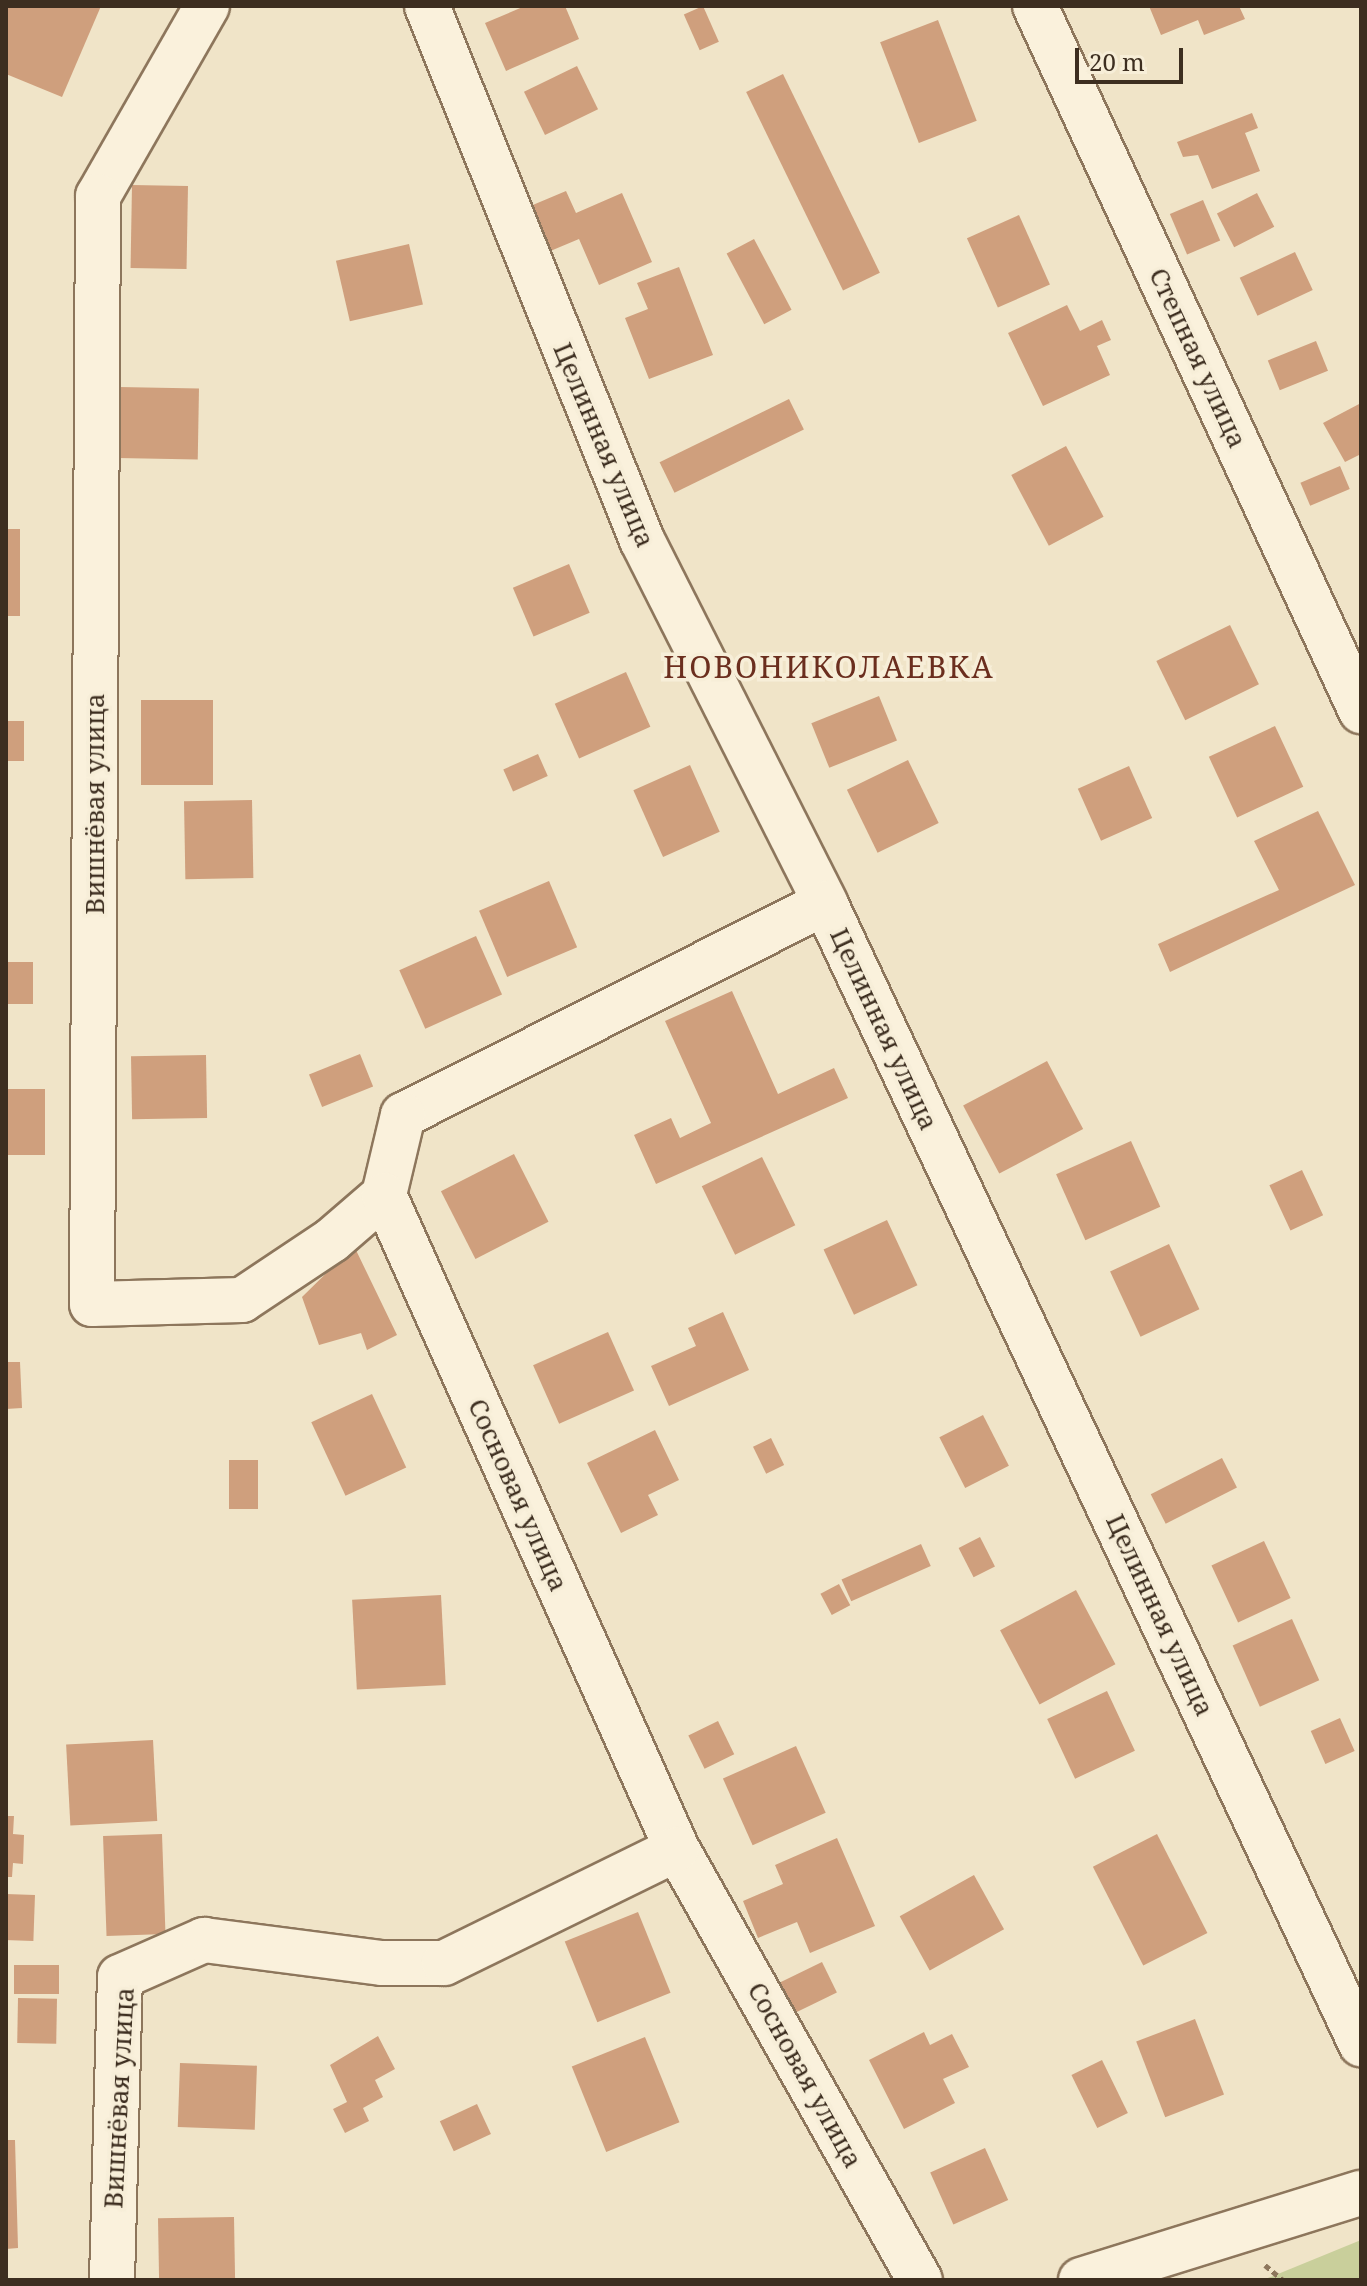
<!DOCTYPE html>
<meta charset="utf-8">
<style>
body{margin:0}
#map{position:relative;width:1367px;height:2286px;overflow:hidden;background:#f0e4c8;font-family:"Noto Serif",serif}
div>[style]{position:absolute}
.green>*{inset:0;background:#c9cf9b}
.building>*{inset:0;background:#cf9f7d;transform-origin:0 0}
.path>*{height:5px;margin-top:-2.5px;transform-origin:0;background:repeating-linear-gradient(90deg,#8d765c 0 6px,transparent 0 10px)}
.roads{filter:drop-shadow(2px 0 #8d765c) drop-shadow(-2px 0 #8d765c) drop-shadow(0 2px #8d765c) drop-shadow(0 -2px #8d765c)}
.minor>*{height:44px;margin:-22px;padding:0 22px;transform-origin:22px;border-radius:22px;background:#faf1dc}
span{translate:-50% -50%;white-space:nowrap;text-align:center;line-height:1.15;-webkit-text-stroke:7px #f7eed8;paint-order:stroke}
.street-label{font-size:26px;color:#3d2e20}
.quarter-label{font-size:30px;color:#6b2e1e;letter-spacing:2px}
.frame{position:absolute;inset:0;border:8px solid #3d2e20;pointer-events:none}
.scale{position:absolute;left:1075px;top:48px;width:108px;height:36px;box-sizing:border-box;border:4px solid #3d2e20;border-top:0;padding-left:10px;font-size:24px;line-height:28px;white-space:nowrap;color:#3d2e20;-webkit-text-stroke:6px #f7eed8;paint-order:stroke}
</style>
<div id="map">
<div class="green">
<div style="clip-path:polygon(1361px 2240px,1361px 2280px,1263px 2280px)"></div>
</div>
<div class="building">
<div style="clip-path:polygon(6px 6px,101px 6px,62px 97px,6px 74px)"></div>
<div style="clip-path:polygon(525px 6px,565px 6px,579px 39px,506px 71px,485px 23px)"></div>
<div style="left:703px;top:6px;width:39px;height:21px;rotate:66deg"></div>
<div style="clip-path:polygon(1149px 6px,1239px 6px,1245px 19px,1204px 35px,1198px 20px,1161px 35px)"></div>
<div style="left:938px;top:20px;width:108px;height:62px;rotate:69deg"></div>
<div style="left:577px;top:66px;width:48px;height:59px;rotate:64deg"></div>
<div style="left:783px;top:74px;width:221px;height:41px;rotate:64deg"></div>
<div style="clip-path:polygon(1252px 113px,1258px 128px,1245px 133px,1260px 171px,1212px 189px,1198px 155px,1183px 157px,1177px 142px)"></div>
<div style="left:132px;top:185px;width:56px;height:83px;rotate:1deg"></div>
<div style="clip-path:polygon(566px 191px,576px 213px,622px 193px,652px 262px,599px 285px,579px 239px,548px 252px,528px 207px)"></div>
<div style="left:1257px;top:193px;width:38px;height:45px;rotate:63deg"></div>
<div style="left:1203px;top:200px;width:44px;height:36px;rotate:67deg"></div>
<div style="left:1019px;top:215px;width:76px;height:57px;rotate:66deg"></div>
<div style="left:754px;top:239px;width:80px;height:31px;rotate:62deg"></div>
<div style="left:409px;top:244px;width:62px;height:75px;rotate:77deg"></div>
<div style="left:1295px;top:252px;width:42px;height:61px;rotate:65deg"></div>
<div style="clip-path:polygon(679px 267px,713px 355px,649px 379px,625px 318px,648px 309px,637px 283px)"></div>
<div style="clip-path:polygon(1067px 305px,1080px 331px,1102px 320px,1111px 340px,1097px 346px,1110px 375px,1043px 406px,1008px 333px)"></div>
<div style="left:1316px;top:341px;width:32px;height:52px;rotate:68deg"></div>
<div style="left:119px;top:387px;width:80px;height:71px;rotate:1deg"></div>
<div style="left:789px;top:399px;width:34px;height:144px;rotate:64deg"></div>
<div style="clip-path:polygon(1361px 403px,1361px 454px,1345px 462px,1323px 423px)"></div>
<div style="left:1066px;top:446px;width:80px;height:62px;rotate:62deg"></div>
<div style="left:1340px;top:466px;width:25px;height:43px;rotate:67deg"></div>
<div style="left:6px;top:529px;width:14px;height:87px"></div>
<div style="left:569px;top:564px;width:53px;height:61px;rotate:67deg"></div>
<div style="left:1230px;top:625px;width:66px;height:82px;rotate:64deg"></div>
<div style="left:626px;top:672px;width:60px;height:78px;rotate:66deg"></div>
<div style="left:879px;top:696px;width:48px;height:73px;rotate:68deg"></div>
<div style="left:213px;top:700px;width:85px;height:72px;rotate:90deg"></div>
<div style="left:6px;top:721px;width:18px;height:40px"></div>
<div style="left:1275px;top:726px;width:67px;height:73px;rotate:65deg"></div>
<div style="left:538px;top:754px;width:24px;height:38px;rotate:66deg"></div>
<div style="left:908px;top:760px;width:70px;height:68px;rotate:64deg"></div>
<div style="left:690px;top:765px;width:73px;height:62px;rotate:66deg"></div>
<div style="left:1129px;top:766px;width:57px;height:56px;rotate:66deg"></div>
<div style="left:252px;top:800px;width:78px;height:68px;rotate:89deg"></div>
<div style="clip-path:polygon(1318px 811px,1355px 885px,1170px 972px,1158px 944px,1279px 890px,1254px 841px)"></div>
<div style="left:549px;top:881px;width:72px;height:76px;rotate:67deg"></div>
<div style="left:476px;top:936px;width:64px;height:84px;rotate:66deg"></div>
<div style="left:6px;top:962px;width:27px;height:42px"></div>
<div style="clip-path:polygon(732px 991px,778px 1094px,834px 1068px,848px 1098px,656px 1184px,634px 1135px,671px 1118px,680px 1138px,711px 1123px,665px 1021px)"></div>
<div style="left:360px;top:1054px;width:35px;height:55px;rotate:68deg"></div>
<div style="left:206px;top:1055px;width:63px;height:75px;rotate:89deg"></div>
<div style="left:1047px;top:1061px;width:77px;height:95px;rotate:62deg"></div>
<div style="left:6px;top:1089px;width:39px;height:66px"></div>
<div style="left:1131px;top:1141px;width:72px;height:82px;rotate:66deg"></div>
<div style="left:514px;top:1154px;width:76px;height:82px;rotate:63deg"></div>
<div style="left:762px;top:1157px;width:76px;height:67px;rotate:64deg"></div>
<div style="left:1302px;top:1170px;width:50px;height:36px;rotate:65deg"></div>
<div style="left:887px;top:1220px;width:72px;height:70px;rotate:65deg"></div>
<div style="left:1169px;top:1244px;width:72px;height:65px;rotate:65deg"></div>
<div style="clip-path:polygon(354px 1246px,397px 1335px,367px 1350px,361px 1333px,319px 1345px,302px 1297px)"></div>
<div style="clip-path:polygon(723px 1312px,749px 1370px,669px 1406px,651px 1366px,696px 1346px,688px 1328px)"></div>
<div style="left:608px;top:1332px;width:64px;height:82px;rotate:66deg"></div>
<div style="clip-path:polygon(6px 1362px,20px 1362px,22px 1408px,6px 1409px)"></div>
<div style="left:372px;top:1394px;width:81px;height:67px;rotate:65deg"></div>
<div style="left:983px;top:1415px;width:57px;height:49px;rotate:63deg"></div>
<div style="clip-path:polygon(655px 1430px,679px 1480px,648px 1495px,658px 1515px,621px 1533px,587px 1463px)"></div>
<div style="left:771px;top:1438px;width:30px;height:20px;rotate:64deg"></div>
<div style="left:1222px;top:1458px;width:33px;height:80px;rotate:63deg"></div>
<div style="left:229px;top:1460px;width:29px;height:49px"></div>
<div style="left:980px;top:1537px;width:33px;height:24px;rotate:63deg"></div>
<div style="left:1264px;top:1541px;width:63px;height:58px;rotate:65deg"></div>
<div style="left:921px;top:1544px;width:24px;height:87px;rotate:66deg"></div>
<div style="left:839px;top:1584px;width:24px;height:21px;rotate:62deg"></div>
<div style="left:1076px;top:1590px;width:84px;height:86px;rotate:62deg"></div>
<div style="left:441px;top:1595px;width:90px;height:89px;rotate:87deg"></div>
<div style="left:1292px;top:1619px;width:67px;height:65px;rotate:66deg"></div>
<div style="left:1107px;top:1691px;width:66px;height:66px;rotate:65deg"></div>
<div style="left:1340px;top:1718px;width:36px;height:32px;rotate:66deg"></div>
<div style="left:718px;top:1721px;width:37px;height:33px;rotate:64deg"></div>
<div style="left:153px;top:1740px;width:81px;height:87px;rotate:87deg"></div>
<div style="left:796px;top:1746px;width:73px;height:80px;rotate:66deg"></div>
<div style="clip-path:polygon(6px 1816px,14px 1816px,13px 1834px,24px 1835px,23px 1864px,13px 1863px,12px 1877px,6px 1877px)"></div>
<div style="left:162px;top:1834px;width:100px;height:59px;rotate:88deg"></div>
<div style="left:1157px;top:1834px;width:111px;height:72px;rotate:63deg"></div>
<div style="clip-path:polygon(837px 1838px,875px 1926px,810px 1953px,797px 1922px,758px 1938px,743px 1901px,783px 1884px,775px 1865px)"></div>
<div style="left:974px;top:1875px;width:62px;height:85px;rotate:61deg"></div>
<div style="left:6px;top:1894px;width:29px;height:46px;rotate:2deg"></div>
<div style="left:638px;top:1912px;width:87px;height:79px;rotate:68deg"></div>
<div style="left:822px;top:1962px;width:34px;height:48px;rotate:64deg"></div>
<div style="left:59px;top:1965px;width:29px;height:45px;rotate:90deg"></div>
<div style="left:18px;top:1998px;width:39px;height:45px;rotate:1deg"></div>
<div style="left:1195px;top:2019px;width:81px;height:63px;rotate:69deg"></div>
<div style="clip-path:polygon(924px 2032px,930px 2045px,952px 2034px,969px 2067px,943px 2079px,955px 2103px,904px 2129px,869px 2060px)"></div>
<div style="clip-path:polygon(378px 2036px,395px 2069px,375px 2080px,383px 2097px,363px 2108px,369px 2121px,345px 2133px,333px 2109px,347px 2102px,330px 2065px)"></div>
<div style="left:645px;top:2037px;width:92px;height:79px;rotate:68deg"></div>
<div style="left:1102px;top:2060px;width:59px;height:34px;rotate:64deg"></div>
<div style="left:180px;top:2063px;width:77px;height:64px;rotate:2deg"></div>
<div style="left:477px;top:2104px;width:33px;height:41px;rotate:65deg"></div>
<div style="clip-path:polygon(6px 2140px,15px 2140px,18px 2248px,6px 2249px)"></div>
<div style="left:985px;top:2148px;width:57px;height:60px;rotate:66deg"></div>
<div style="left:234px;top:2217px;width:63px;height:76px;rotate:89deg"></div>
</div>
<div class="path">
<div style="left:1265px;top:2265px;width:23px;rotate:40deg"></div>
</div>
<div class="roads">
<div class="minor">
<div style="left:207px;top:6px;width:219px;rotate:119.8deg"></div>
<div style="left:98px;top:196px;width:1108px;rotate:90.31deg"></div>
<div style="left:92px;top:1304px;width:150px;rotate:-1.5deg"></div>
<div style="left:242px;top:1300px;width:108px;rotate:-33.7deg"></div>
<div style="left:332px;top:1240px;width:69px;rotate:-40.9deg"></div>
<div style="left:427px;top:6px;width:576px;rotate:68.07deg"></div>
<div style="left:642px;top:540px;width:407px;rotate:63.2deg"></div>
<div style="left:825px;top:903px;width:1261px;rotate:64.84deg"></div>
<div style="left:1035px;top:6px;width:777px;rotate:65.18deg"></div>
<div style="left:825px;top:903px;width:472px;rotate:153.3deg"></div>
<div style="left:403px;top:1115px;width:82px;rotate:103.4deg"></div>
<div style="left:384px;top:1195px;width:717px;rotate:65.87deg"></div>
<div style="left:677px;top:1849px;width:495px;rotate:60.6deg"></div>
<div style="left:112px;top:2280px;width:303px;rotate:-88.5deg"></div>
<div style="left:120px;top:1977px;width:92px;rotate:-23.8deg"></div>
<div style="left:204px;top:1940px;width:179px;rotate:7.4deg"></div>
<div style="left:382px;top:1963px;width:62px"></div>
<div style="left:444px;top:1963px;width:259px;rotate:-26.1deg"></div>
<div style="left:1081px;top:2280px;width:293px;rotate:-17.3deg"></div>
</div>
</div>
<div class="street-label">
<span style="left:1198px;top:358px;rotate:65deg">Степная улица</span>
<span style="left:604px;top:445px;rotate:67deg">Целинная улица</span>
<span style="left:95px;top:804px;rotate:-90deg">Вишнёвая улица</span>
<span style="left:884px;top:1029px;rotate:65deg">Целинная улица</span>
<span style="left:518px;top:1495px;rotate:66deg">Сосновая улица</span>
<span style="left:1160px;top:1615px;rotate:65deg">Целинная улица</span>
<span style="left:805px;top:2075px;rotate:61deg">Сосновая улица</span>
<span style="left:119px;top:2098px;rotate:-87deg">Вишнёвая улица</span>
</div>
<div class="quarter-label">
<span style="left:829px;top:667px">НОВОНИКОЛАЕВКА</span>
</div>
<div class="frame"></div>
<div class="scale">20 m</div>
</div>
